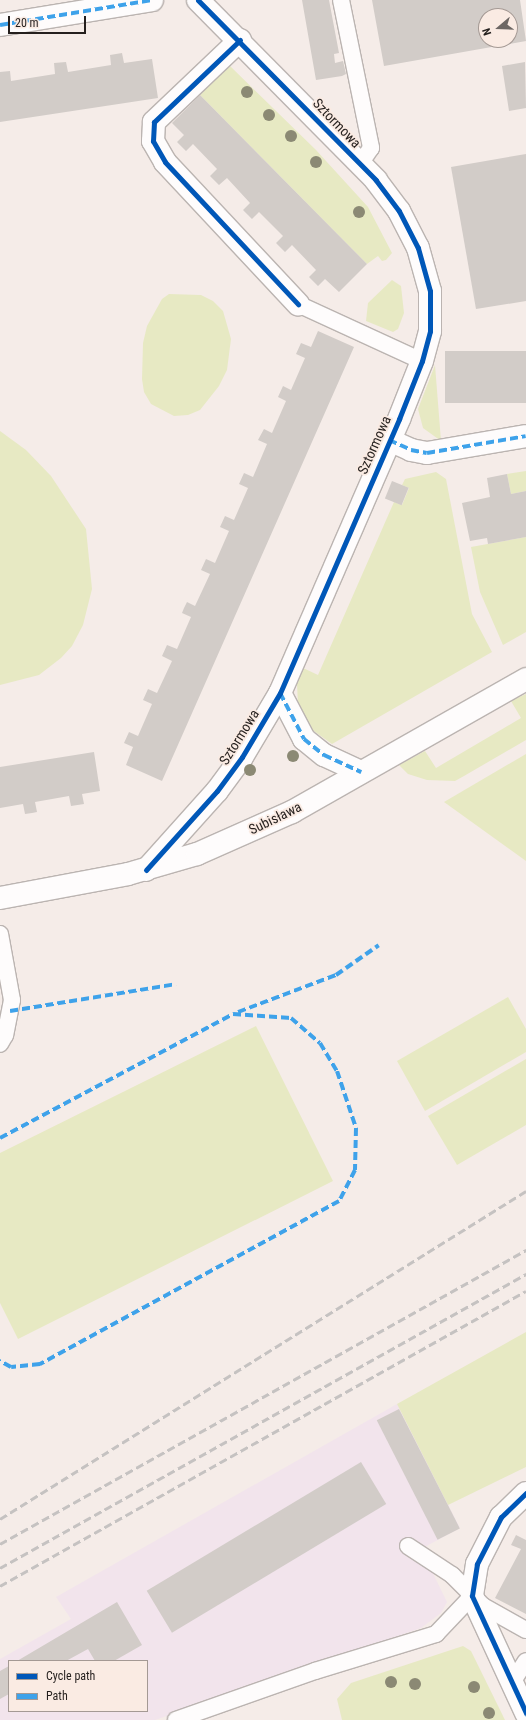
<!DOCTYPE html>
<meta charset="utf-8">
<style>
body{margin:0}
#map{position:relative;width:526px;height:1720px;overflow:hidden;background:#f5ece8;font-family:"Roboto Condensed",sans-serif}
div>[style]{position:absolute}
.industrial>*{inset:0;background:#f2e4ec}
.green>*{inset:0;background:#e7e9c3}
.building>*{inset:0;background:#d2ccc8;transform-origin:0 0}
.roads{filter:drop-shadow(1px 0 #bbb4b1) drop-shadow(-1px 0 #bbb4b1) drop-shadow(0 1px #bbb4b1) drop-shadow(0 -1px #bbb4b1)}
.service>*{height:16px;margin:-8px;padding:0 8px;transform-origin:8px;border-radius:8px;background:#fefcfc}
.minor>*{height:22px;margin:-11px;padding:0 11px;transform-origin:11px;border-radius:11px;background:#fefcfc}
.rail>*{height:3px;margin-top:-1.5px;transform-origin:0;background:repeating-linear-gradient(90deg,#c5c2c1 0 8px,transparent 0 12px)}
.quiet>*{height:4px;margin-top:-2px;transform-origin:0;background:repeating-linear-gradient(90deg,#3ea2ea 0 8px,transparent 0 12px)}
.cycleway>*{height:5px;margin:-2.5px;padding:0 2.5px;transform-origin:2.5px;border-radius:2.5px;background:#0057b8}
.trees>*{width:12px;height:12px;margin:-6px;border-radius:50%;background:#8b8974}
span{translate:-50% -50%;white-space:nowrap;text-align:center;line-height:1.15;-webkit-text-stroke:3.5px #faebe3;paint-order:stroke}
.street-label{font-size:14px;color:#241f1d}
.legend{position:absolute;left:8px;top:1660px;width:140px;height:52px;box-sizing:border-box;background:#faebe3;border:1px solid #a49994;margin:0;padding:5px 7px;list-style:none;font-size:12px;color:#241f1d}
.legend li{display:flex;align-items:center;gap:8px;height:20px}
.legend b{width:20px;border:1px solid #a49994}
.north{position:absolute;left:478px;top:8px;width:40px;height:40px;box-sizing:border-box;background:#faebe3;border:1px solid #a49994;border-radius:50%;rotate:251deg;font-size:11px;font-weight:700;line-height:16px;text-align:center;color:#241f1d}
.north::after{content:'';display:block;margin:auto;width:14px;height:18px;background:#6d6764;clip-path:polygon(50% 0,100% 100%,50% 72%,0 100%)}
.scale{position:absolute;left:8px;top:16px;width:78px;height:18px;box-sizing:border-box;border:2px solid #241f1d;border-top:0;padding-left:5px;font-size:12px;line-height:14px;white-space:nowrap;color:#241f1d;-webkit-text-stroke:3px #faebe3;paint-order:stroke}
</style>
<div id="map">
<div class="industrial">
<div style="clip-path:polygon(evenodd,397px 1404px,460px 1528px,421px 1549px,447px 1602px,441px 1613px,421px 1628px,155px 1720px,0 1720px,0 1659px,71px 1619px,56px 1597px,397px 1404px,9px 1661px,147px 1661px,147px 1711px,9px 1711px,9px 1661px)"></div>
</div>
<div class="green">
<div style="clip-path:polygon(229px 65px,316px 150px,368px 207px,392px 253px,386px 260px,382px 261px,378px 256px,367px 264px,200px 95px)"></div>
<div style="clip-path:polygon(392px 280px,401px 286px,404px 313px,398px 329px,393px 332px,366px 321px,368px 303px)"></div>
<div style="clip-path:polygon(169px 294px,201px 295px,213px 301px,223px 311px,231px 339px,227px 370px,219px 386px,200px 410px,188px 415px,174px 416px,151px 404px,144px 392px,142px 379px,143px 343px,147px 326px,162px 299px)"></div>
<div style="clip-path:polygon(435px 365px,441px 441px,423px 428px,418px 409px)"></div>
<div style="clip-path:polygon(0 431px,26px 450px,51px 476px,86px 529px,92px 589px,83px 625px,72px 646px,61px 658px,39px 675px,0 685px)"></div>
<div style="clip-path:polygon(526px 471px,526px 491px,511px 494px,507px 474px)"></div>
<div style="clip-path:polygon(436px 472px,446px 479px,472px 614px,492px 652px,332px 744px,311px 729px,298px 705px,297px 684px,301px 667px,318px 675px,394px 502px,402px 505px,409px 488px,402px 485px,405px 479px)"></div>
<div style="clip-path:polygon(526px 537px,526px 632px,503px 645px,480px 592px,471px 547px)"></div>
<div style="clip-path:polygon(526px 694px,526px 740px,464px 776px,455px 781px,427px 780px,408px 774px,399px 765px,425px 751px,436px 768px,521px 718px,511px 701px)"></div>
<div style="clip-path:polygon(526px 754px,526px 861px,444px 802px)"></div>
<div style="clip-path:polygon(508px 997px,526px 1029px,526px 1052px,425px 1111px,397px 1061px)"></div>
<div style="clip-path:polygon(256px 1026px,333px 1181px,18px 1339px,0 1303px,0 1153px)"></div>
<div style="clip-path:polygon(526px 1059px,526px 1125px,457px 1165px,428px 1116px)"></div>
<div style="clip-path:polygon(526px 1332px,526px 1467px,448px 1505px,397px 1404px)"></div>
<div style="clip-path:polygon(463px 1646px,471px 1651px,505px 1720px,342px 1720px,337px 1699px,351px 1683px)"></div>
</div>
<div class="building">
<div style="clip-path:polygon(302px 0,329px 0,339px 53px,334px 54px,335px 63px,343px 61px,346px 74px,342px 76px,316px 80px)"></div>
<div style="clip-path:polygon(evenodd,372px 0,520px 0,526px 41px,384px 66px,372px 0,486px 16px,510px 16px,510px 40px,486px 40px,486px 16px)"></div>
<div style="clip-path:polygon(122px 53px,124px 63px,152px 59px,158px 98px,0 122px,0 72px,10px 71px,11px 81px,55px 74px,54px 63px,66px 62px,68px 72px,111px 65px,110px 55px)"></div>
<div style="clip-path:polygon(525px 62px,526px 108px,509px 111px,502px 66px)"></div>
<div style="clip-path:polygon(200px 95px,367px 264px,339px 292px,325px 279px,318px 286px,309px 277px,316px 270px,292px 245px,285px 252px,276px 243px,283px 236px,259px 212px,252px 219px,243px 210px,250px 203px,227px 178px,219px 185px,210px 176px,217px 169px,193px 144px,186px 151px,177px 142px,184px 135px,172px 123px)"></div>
<div style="clip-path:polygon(526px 154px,526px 301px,476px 309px,451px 167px)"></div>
<div style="clip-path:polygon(318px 331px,354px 347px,162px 781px,126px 765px,133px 747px,124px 743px,129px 732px,138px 736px,152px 704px,143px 700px,148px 689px,157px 693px,172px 661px,162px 656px,167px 645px,177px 649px,191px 617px,182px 613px,184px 608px,187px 602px,195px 606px,210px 574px,201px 570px,206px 559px,215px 563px,229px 531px,220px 527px,225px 516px,234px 520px,248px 488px,239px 484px,244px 473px,253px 477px,267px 444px,258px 440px,264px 429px,272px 433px,286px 401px,278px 397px,283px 386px,291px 390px,305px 358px,296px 354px,301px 343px,311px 347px)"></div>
<div style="left:526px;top:351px;width:52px;height:81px;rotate:90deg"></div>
<div style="clip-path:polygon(507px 474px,511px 494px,526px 491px,526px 537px,488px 544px,487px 538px,470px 541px,462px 503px,490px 497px,487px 478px)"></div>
<div style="left:392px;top:481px;width:18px;height:19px;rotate:22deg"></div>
<div style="clip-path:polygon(94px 752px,100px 791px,82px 794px,84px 804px,71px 806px,69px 796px,35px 802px,37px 812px,32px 813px,25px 814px,23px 804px,0 808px,0 767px)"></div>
<div style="left:399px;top:1409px;width:134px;height:25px;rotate:63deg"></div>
<div style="left:361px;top:1462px;width:49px;height:250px;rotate:59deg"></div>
<div style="clip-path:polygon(516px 1535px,526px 1540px,526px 1614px,495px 1598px,521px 1549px,511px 1545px)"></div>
<div style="clip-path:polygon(117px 1602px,142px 1645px,114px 1661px,95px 1661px,88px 1649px,66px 1661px,17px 1661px)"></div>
<div style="clip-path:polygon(9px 1666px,9px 1694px,0 1699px,0 1671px)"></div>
</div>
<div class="roads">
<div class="service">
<div style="left:341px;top:0;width:151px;rotate:78.5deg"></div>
<div style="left:371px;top:148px;width:19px;rotate:125deg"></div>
<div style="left:298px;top:304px;width:136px;rotate:24.7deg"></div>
<div style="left:0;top:934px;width:67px;rotate:79.7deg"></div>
<div style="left:12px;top:1000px;width:36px;rotate:101deg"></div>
<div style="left:5px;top:1035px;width:10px;rotate:119deg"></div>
<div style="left:408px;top:1546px;width:53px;rotate:33.4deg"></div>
<div style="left:452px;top:1575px;width:44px;rotate:45deg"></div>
<div style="left:483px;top:1606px;width:49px;rotate:29.2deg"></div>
<div style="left:511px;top:1684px;width:27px;rotate:-57deg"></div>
<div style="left:176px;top:1720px;width:147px;rotate:-19.4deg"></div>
<div style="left:315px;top:1671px;width:127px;rotate:-17deg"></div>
<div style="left:436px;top:1634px;width:52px;rotate:-46.5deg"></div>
</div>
<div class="minor">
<div style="left:0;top:25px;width:154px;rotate:-9.3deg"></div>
<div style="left:240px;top:40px;width:119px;rotate:136.4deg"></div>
<div style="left:154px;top:122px;width:19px;rotate:93deg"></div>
<div style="left:153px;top:141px;width:24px;rotate:60deg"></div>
<div style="left:165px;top:162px;width:195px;rotate:46.9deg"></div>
<div style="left:389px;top:440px;width:24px;rotate:24deg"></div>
<div style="left:411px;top:450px;width:16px;rotate:11deg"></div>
<div style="left:427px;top:453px;width:100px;rotate:-9.7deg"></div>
<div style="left:280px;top:693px;width:52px;rotate:62.4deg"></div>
<div style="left:304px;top:739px;width:26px;rotate:39deg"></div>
<div style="left:324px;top:755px;width:41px;rotate:24.7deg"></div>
<div style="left:146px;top:870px;width:106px;rotate:-48.1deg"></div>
<div style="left:217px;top:791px;width:42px;rotate:-53.7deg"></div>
<div style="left:242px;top:757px;width:74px;rotate:-59.3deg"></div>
<div style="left:280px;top:693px;width:299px;rotate:-66.5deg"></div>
<div style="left:399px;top:419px;width:62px;rotate:-68.4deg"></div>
<div style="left:422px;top:361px;width:31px;rotate:-75deg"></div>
<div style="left:430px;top:331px;width:40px;rotate:-90deg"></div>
<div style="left:430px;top:291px;width:45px;rotate:-105.6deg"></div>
<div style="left:418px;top:248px;width:42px;rotate:-117.2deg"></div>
<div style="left:399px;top:211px;width:39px;rotate:-127deg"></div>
<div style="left:376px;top:180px;width:253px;rotate:-134.7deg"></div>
<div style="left:0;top:898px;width:130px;rotate:-10.6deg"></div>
<div style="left:128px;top:874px;width:72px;rotate:-16.2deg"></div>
<div style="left:197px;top:854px;width:104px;rotate:-23.9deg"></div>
<div style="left:292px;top:812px;width:269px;rotate:-29.6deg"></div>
<div style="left:526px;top:1493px;width:35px;rotate:136deg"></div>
<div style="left:501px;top:1517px;width:53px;rotate:117.1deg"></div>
<div style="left:477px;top:1564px;width:32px;rotate:99deg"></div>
<div style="left:472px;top:1596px;width:129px;rotate:65.2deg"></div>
</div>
</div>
<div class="rail">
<div style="left:0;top:1519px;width:620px;rotate:-31.95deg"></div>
<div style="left:0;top:1544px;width:603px;rotate:-29.2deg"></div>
<div style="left:0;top:1568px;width:603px;rotate:-29.2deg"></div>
<div style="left:0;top:1586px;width:603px;rotate:-29.29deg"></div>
</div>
<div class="quiet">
<div style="left:0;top:25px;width:154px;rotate:-9.3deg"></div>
<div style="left:389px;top:440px;width:24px;rotate:24deg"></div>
<div style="left:411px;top:450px;width:16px;rotate:11deg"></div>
<div style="left:427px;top:453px;width:100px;rotate:-9.7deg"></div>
<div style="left:280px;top:693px;width:52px;rotate:62.4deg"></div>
<div style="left:304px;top:739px;width:26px;rotate:39deg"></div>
<div style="left:324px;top:755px;width:41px;rotate:24.7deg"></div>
<div style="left:10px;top:1011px;width:168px;rotate:-9.2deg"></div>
<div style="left:238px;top:1012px;width:105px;rotate:-20.7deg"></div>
<div style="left:336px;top:975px;width:52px;rotate:-34.9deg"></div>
<div style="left:0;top:1138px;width:264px;rotate:-28deg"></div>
<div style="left:233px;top:1014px;width:58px;rotate:3.9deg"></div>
<div style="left:291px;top:1018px;width:38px;rotate:41deg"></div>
<div style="left:320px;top:1043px;width:33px;rotate:59deg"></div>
<div style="left:337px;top:1071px;width:60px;rotate:71.6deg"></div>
<div style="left:356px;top:1128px;width:42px;rotate:91.4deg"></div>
<div style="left:355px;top:1170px;width:35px;rotate:117deg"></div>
<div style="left:339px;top:1201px;width:341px;rotate:151.4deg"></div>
<div style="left:40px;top:1364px;width:29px;rotate:174deg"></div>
<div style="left:11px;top:1367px;width:13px;rotate:-151deg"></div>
</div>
<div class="cycleway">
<div style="left:240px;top:40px;width:119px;rotate:136.4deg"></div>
<div style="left:154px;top:122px;width:19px;rotate:93deg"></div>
<div style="left:153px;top:141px;width:24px;rotate:60deg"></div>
<div style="left:165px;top:162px;width:195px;rotate:46.9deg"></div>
<div style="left:146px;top:870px;width:106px;rotate:-48.1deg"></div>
<div style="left:217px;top:791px;width:42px;rotate:-53.7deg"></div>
<div style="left:242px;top:757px;width:74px;rotate:-59.3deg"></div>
<div style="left:280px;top:693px;width:299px;rotate:-66.5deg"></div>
<div style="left:399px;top:419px;width:62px;rotate:-68.4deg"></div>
<div style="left:422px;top:361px;width:31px;rotate:-75deg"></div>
<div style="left:430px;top:331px;width:40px;rotate:-90deg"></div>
<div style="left:430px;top:291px;width:45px;rotate:-105.6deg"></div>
<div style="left:418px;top:248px;width:42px;rotate:-117.2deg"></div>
<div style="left:399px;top:211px;width:39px;rotate:-127deg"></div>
<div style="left:376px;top:180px;width:253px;rotate:-134.7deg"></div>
<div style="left:526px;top:1493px;width:35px;rotate:136deg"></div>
<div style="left:501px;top:1517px;width:53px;rotate:117.1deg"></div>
<div style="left:477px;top:1564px;width:32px;rotate:99deg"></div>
<div style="left:472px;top:1596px;width:129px;rotate:65.2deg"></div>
</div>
<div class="trees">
<div style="left:247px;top:92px"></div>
<div style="left:269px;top:115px"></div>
<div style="left:291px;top:136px"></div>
<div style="left:316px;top:162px"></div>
<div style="left:359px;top:212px"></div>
<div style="left:293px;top:756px"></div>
<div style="left:250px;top:770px"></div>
<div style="left:391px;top:1682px"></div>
<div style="left:415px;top:1684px"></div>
<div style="left:474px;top:1687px"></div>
<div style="left:489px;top:1713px"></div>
</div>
<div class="street-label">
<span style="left:337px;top:123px;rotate:46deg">Sztormowa</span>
<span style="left:374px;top:445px;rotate:-66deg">Sztormowa</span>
<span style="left:239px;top:737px;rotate:-58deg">Sztormowa</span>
<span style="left:275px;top:818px;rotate:-26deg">Subisława</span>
</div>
<ul class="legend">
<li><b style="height:5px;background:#0057b8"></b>Cycle path</li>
<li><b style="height:5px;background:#3ea2ea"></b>Path</li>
</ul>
<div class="north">N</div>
<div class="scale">20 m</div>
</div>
